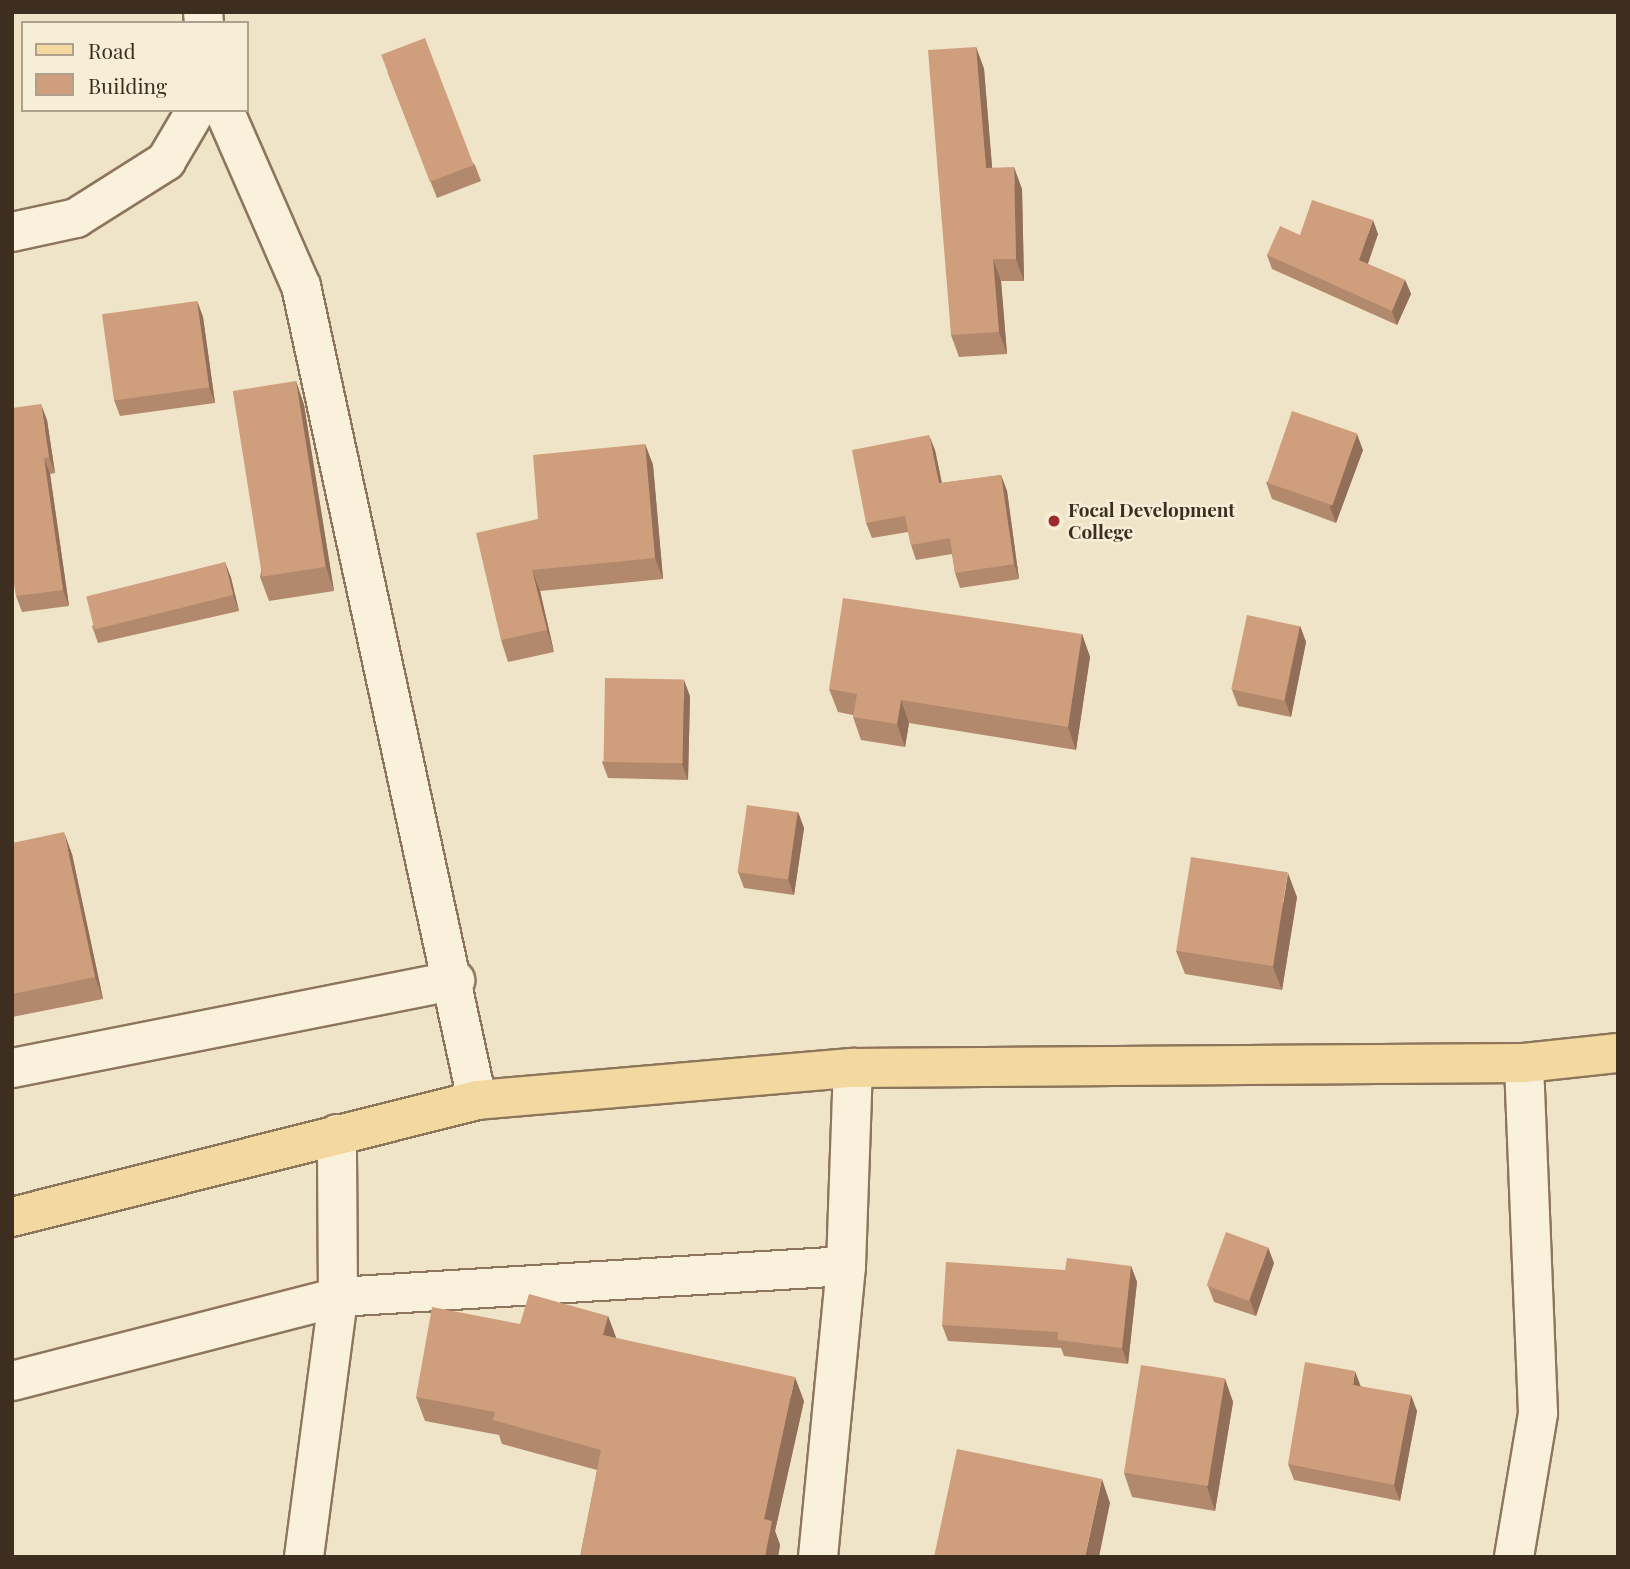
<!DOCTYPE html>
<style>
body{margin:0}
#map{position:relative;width:1630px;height:1569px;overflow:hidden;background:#f0e4c8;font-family:"Playfair Display",serif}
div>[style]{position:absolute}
.roads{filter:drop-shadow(2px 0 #8d765c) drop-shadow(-2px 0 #8d765c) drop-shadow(0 2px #8d765c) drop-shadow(0 -2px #8d765c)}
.minor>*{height:38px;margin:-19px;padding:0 19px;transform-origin:19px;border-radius:19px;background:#faf1dc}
.major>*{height:38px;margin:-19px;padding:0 19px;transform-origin:19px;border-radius:19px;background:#f3d9a0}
.wall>*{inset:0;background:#b2896c}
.shaded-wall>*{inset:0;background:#916f58}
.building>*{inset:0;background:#cf9f7d;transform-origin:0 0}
.dots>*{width:19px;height:19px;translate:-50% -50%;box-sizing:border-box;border:4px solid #f7eed8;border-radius:50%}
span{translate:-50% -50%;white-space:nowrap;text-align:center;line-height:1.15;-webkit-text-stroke:5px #f7eed8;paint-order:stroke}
.poi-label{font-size:19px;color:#3d2e20;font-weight:700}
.left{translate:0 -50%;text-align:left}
.frame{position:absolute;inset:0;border:14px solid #3d2e20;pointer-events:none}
.legend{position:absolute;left:21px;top:21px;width:228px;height:91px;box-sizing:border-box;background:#f7eed8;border:2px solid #ada18e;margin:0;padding:9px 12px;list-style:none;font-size:21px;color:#3d2e20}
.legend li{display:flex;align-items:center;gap:14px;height:35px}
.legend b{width:35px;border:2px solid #ada18e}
</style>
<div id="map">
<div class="roads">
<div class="minor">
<div style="left:203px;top:12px;width:11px;rotate:85deg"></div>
<div style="left:224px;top:110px;width:192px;rotate:66.4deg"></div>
<div style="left:301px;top:286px;width:833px;rotate:77.8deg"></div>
<div style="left:12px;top:232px;width:66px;rotate:-12.3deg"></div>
<div style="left:76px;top:218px;width:107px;rotate:-32.3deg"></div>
<div style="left:166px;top:161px;width:59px;rotate:-59.5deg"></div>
<div style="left:12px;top:1068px;width:452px;rotate:-11.2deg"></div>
<div style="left:12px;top:1381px;width:337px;rotate:-14.4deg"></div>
<div style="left:338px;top:1297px;width:509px;rotate:-3.49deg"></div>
<div style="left:304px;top:1557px;width:262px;rotate:-82.5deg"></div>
<div style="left:338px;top:1297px;width:163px;rotate:-90.4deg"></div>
<div style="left:818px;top:1557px;width:292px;rotate:-84.5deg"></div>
<div style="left:846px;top:1266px;width:198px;rotate:-88deg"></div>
<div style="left:1514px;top:1557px;width:146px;rotate:-80.5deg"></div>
<div style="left:1538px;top:1413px;width:350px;rotate:-92.3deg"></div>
</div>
<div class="major">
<div style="left:12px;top:1217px;width:479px;rotate:-14.1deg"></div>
<div style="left:477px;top:1100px;width:377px;rotate:-4.9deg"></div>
<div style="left:853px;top:1068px;width:671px;rotate:-0.43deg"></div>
<div style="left:1524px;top:1063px;width:95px;rotate:-6.1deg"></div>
</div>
</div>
<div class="wall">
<div style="clip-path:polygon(976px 47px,984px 69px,992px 168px,1022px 189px,1024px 281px,1001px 281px,1007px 354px,959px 357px,951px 335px)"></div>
<div style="clip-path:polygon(387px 71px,475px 165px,481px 181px,437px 198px)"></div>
<div style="clip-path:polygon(1378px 234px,1368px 264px,1405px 280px,1411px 294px,1397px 325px,1272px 269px,1267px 255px,1300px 235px)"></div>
<div style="clip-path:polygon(197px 301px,203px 317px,215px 403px,120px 416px,114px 400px)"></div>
<div style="clip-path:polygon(296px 381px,304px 405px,334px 591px,269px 601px,260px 577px)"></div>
<div style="clip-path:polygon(47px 420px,55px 473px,50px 474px,69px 606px,22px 612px,16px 596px)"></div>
<div style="clip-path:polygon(645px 444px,653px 465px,663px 579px,540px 591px,554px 652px,508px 662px,501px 640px,538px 519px)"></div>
<div style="clip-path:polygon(935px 450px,942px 483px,1001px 475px,1007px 491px,1019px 579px,960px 588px,955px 573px,952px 554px,916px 560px,911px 545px,908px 532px,872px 538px,866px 523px)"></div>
<div style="clip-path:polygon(1363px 450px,1336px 523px,1272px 499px,1266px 482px)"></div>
<div style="clip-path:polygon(225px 562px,231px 578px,239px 611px,98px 643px,92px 626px)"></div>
<div style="clip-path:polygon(1300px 626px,1306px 642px,1291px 717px,1238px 706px,1232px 690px)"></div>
<div style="clip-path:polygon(1082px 634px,1090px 657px,1076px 750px,909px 723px,905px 747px,861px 740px,853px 717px,853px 715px,838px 712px,829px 689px)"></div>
<div style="clip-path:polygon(690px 696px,688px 780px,608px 778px,602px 762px)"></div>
<div style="clip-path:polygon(798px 812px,804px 828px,794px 895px,744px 888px,738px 872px)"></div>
<div style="clip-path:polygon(12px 843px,72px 854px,103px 999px,12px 1017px)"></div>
<div style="clip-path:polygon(1297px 897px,1282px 990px,1185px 974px,1176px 951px)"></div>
<div style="clip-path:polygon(1274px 1263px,1256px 1316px,1214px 1302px,1208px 1286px)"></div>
<div style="clip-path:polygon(1131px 1266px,1137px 1282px,1128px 1364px,1064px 1356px,1061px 1348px,948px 1341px,942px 1325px,1065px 1270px)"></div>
<div style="clip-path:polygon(608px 1316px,616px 1338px,804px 1401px,775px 1531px,780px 1545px,778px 1557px,580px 1557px,597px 1470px,502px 1444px,499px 1435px,425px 1421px,416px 1397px,520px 1324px)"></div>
<div style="clip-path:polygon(1225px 1379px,1233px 1402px,1215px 1511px,1132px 1497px,1124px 1473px)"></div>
<div style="clip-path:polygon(1361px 1386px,1417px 1411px,1400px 1501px,1294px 1480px,1288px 1464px)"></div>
</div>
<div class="shaded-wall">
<div style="clip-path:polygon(976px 47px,984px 69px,994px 190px,986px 168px)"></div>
<div style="clip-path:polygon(1014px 167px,1022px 189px,1024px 281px,1016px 259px)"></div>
<div style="clip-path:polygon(1373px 220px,1378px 234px,1364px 274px,1359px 260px)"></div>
<div style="clip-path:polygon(993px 259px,1001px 281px,1007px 354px,999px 332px)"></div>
<div style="clip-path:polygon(1405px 280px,1411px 294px,1397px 325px,1392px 311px)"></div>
<div style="clip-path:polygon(197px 301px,203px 317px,215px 403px,209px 387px)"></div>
<div style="clip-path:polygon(296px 381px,304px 405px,334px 591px,326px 567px)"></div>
<div style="clip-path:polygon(41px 404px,47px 420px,55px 473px,49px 457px)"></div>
<div style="clip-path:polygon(1357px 434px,1363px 450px,1336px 523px,1330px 507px)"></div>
<div style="clip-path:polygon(929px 435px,935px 450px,945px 499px,939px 483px)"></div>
<div style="clip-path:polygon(645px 444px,653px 465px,663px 579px,655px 558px)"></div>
<div style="clip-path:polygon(44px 458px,50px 474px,69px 606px,63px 590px)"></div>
<div style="clip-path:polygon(1001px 475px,1007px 491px,1019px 579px,1014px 564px)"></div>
<div style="clip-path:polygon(225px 562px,231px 578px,239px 611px,233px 595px)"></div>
<div style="clip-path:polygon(532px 570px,540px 591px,554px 652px,547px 630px)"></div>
<div style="clip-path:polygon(1300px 626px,1306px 642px,1291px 717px,1285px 700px)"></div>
<div style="clip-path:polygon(1082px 634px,1090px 657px,1076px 750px,1068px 727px)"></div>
<div style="clip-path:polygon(684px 680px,690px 696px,688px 780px,682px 764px)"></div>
<div style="clip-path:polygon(901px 700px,909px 723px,905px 747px,897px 724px)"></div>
<div style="clip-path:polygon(798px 812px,804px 828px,794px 895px,788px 879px)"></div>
<div style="clip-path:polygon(64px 832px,72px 854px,103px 999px,95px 977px)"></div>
<div style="clip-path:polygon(1288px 873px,1297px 897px,1282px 990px,1273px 967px)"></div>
<div style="clip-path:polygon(1268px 1247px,1274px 1263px,1256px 1316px,1250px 1300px)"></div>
<div style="clip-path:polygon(1131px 1266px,1137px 1282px,1128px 1364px,1122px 1348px)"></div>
<div style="clip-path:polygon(608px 1316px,617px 1340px,603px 1335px)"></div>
<div style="clip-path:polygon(1355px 1371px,1361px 1387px,1353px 1385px)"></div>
<div style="clip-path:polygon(795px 1377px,804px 1401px,775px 1531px,780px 1545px,778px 1557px,765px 1557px,764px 1519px)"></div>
<div style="clip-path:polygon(1225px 1379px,1233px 1402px,1215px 1511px,1207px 1487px)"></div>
<div style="clip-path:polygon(1411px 1395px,1417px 1411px,1400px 1501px,1394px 1485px)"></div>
<div style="clip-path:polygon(1102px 1479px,1110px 1503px,1099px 1557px,1085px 1557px)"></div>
</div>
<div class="building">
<div style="left:425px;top:38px;width:136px;height:47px;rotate:69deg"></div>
<div style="clip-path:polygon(976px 47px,986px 168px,1014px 167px,1016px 259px,993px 259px,999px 332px,951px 335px,928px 50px)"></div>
<div style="clip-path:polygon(1312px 200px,1373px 220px,1359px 260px,1405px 280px,1392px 311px,1267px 255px,1280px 226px,1300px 235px)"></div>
<div style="left:197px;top:301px;width:87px;height:96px;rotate:82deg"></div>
<div style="left:296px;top:381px;width:188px;height:64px;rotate:81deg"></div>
<div style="clip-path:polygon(41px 404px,49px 457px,44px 458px,63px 590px,16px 596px,12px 572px,12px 408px)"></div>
<div style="left:1292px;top:411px;width:69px;height:76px;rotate:19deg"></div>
<div style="clip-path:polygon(929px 435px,939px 483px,1001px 475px,1014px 564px,955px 573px,950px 538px,911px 545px,905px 516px,866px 523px,852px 450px)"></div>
<div style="clip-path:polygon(645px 444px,655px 558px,532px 570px,547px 630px,501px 640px,476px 533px,538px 519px,533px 455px)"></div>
<div style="left:225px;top:562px;width:34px;height:143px;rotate:76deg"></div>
<div style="clip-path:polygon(843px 598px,1082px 634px,1068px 727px,901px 700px,897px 724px,853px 717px,857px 694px,829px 689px)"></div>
<div style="left:1247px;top:615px;width:54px;height:76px;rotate:12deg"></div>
<div style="left:605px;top:678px;width:79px;height:84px;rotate:1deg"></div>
<div style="left:747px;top:805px;width:51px;height:68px;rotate:8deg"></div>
<div style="clip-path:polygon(64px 832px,95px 977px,12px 994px,12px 843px)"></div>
<div style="left:1191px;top:857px;width:98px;height:95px;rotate:9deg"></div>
<div style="left:1226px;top:1232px;width:45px;height:57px;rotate:20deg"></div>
<div style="clip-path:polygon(1067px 1258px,1131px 1266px,1122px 1348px,1058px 1340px,1058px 1332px,942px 1325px,946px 1262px,1065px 1270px)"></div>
<div style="clip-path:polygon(529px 1294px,608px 1316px,603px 1335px,795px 1377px,764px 1519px,772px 1521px,765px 1557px,580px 1557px,601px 1450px,493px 1420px,495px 1412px,416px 1397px,432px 1307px,520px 1324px)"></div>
<div style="clip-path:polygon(1305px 1362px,1355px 1371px,1353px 1385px,1411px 1395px,1394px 1485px,1288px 1464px)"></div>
<div style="left:1141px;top:1365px;width:85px;height:109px;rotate:9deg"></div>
<div style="clip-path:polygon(957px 1449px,1102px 1479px,1085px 1557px,934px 1557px)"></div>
</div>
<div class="dots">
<div style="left:1054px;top:521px;background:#9e2a2b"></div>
</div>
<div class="poi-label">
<span class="left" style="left:1068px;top:521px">Focal Development<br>College</span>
</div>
<div class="frame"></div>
<ul class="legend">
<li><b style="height:9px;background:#f3d9a0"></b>Road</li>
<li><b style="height:19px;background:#cf9f7d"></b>Building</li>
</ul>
</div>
